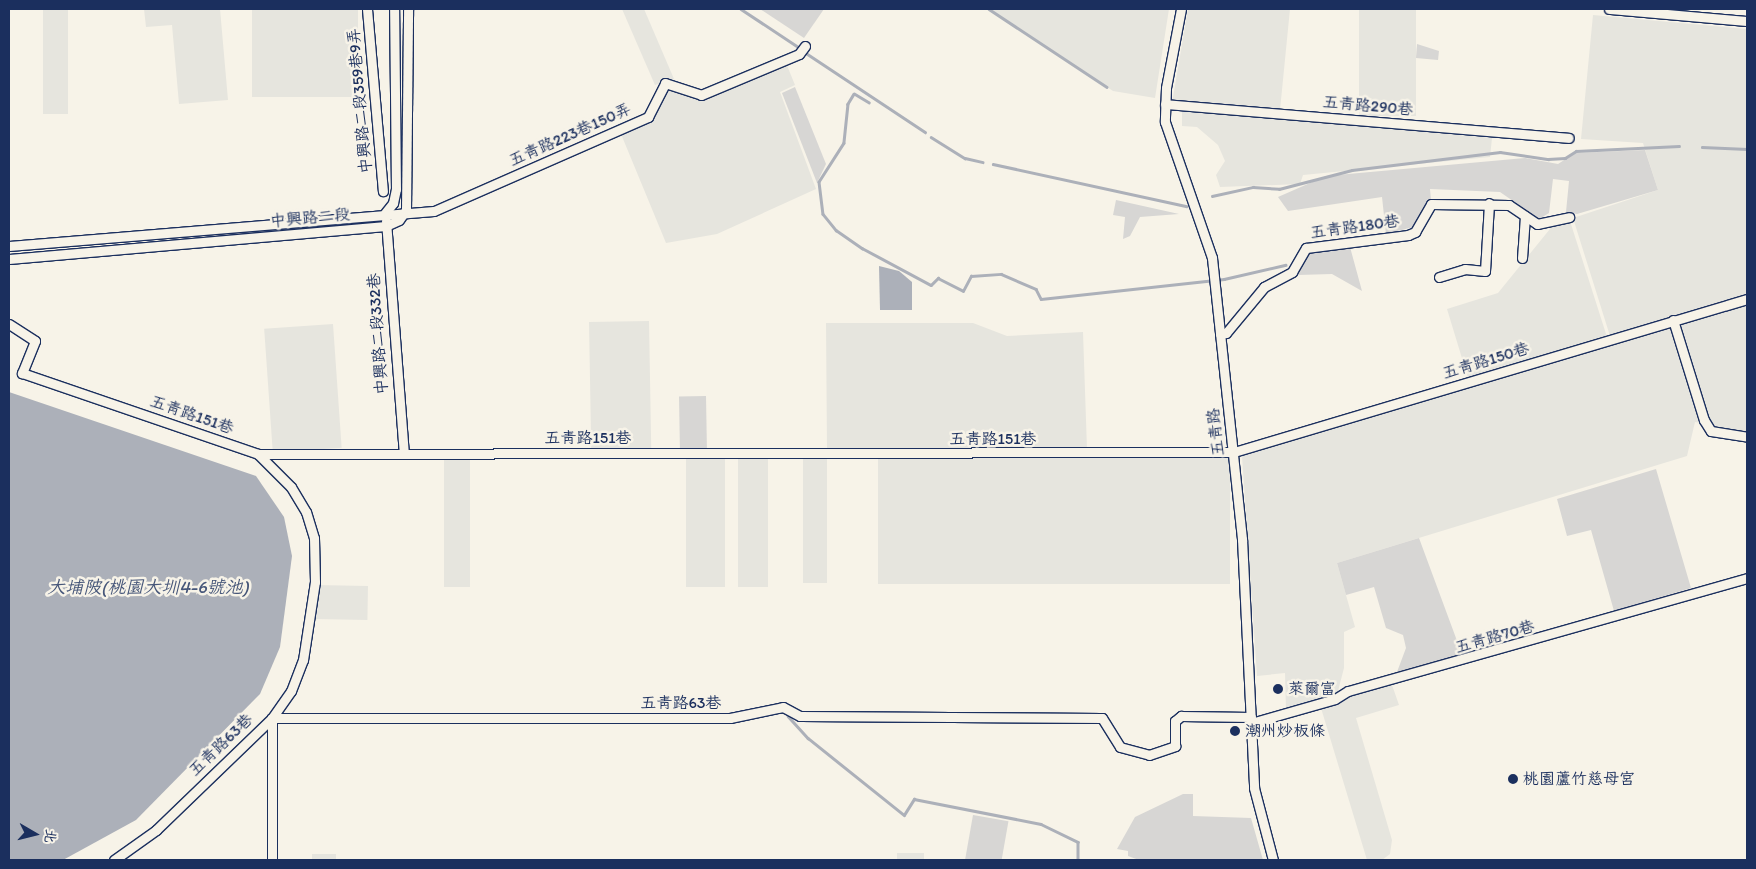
<!DOCTYPE html>
<meta charset="utf-8">
<style>
body{margin:0}
#map{position:relative;width:1756px;height:869px;overflow:hidden;background:#f7f3e8;font-family:Itim,"LXGW WenKai TC",sans-serif}
div>[style]{position:absolute}
.built>*{inset:0;background:#e6e5de;transform-origin:0 0}
.green>*{inset:0;background:#d7d6d4;transform-origin:0 0}
.water>*{inset:0;background:#acb0b9}
.stream>*{height:2.5px;margin:-1.25px;padding:0 1.25px;transform-origin:1.25px;border-radius:1.25px;background:#acb0b9}
.roads{filter:drop-shadow(1px 0 #1b2f5e) drop-shadow(-1px 0 #1b2f5e) drop-shadow(0 1px #1b2f5e) drop-shadow(0 -1px #1b2f5e)}
.minor>*{height:9px;margin:-4.5px;padding:0 4.5px;transform-origin:4.5px;border-radius:4.5px;background:#f7f3e8}
.dots>*{width:14px;height:14px;translate:-50% -50%;box-sizing:border-box;border:2px solid #f7f3e8;border-radius:50%}
span{translate:-50% -50%;white-space:nowrap;text-align:center;line-height:1.15;-webkit-text-stroke:5px #f7f3e8;paint-order:stroke}
.street-label{font-size:16px;color:#1b2f5e}
.poi-label{font-size:16px;color:#1b2f5e}
.left{translate:0 -50%;text-align:left}
.water-label{font-size:18px;color:#465679;font-style:italic}
.frame{position:absolute;inset:0;border:10px solid #1b2f5e;pointer-events:none}
.north{position:absolute;left:10px;top:809px;width:50px;height:50px;-webkit-text-stroke:4px #f7f3e8;paint-order:stroke;rotate:98deg;font-size:14px;font-weight:700;line-height:20px;text-align:center;color:#1b2f5e}
.north::after{content:'';display:block;margin:auto;width:18px;height:22px;background:#1b2f5e;clip-path:polygon(50% 0,100% 100%,50% 72%,0 100%)}
</style>
<div id="map">
<div class="built">
<div style="left:43px;top:9px;width:25px;height:105px"></div>
<div style="clip-path:polygon(144px 9px,220px 9px,228px 100px,179px 104px,172px 25px,146px 27px)"></div>
<div style="left:252px;top:9px;width:106px;height:88px"></div>
<div style="clip-path:polygon(622px 9px,644px 9px,674px 79px,655px 85px)"></div>
<div style="clip-path:polygon(989px 9px,1169px 9px,1155px 98px,1113px 91px)"></div>
<div style="clip-path:polygon(1188px 9px,1290px 9px,1280px 110px,1172px 103px)"></div>
<div style="left:1359px;top:9px;width:57px;height:107px"></div>
<div style="clip-path:polygon(1593px 15px,1747px 29px,1747px 295px,1610px 336px,1573px 218px,1658px 190px,1643px 143px,1581px 139px)"></div>
<div style="clip-path:polygon(786px 63px,795px 85px,780px 92px,816px 189px,717px 234px,666px 243px,621px 134px,653px 119px,667px 88px,701px 100px)"></div>
<div style="clip-path:polygon(1182px 110px,1492px 138px,1490px 157px,1303px 175px,1300px 184px,1220px 187px,1216px 175px,1225px 161px,1218px 145px,1197px 127px,1182px 126px)"></div>
<div style="clip-path:polygon(1570px 221px,1607px 337px,1468px 378px,1447px 309px,1498px 293px,1554px 224px)"></div>
<div style="clip-path:polygon(1747px 305px,1747px 433px,1695px 422px,1687px 456px,1337px 563px,1355px 627px,1344px 632px,1344px 668px,1337px 695px,1286px 710px,1285px 673px,1257px 676px,1242px 456px)"></div>
<div style="left:649px;top:321px;width:129px;height:60px;rotate:89deg"></div>
<div style="clip-path:polygon(826px 323px,973px 323px,1007px 336px,1083px 332px,1087px 449px,827px 450px)"></div>
<div style="left:333px;top:324px;width:124px;height:69px;rotate:86deg"></div>
<div style="left:444px;top:457px;width:26px;height:130px"></div>
<div style="left:768px;top:457px;width:130px;height:30px;rotate:90deg"></div>
<div style="left:686px;top:458px;width:39px;height:129px"></div>
<div style="left:803px;top:458px;width:24px;height:125px"></div>
<div style="left:878px;top:458px;width:352px;height:126px"></div>
<div style="left:315px;top:585px;width:53px;height:34px;rotate:1deg"></div>
<div style="clip-path:polygon(1391px 682px,1399px 705px,1356px 718px,1392px 840px,1390px 854px,1382px 860px,1367px 860px,1321px 708px)"></div>
<div style="left:897px;top:853px;width:27px;height:7px"></div>
<div style="left:312px;top:854px;width:24px;height:6px"></div>
</div>
<div class="green">
<div style="clip-path:polygon(760px 9px,824px 9px,804px 38px)"></div>
<div style="clip-path:polygon(1417px 44px,1439px 51px,1438px 60px,1416px 58px)"></div>
<div style="clip-path:polygon(795px 87px,826px 164px,817px 183px,782px 93px)"></div>
<div style="clip-path:polygon(1645px 150px,1658px 190px,1577px 214px,1566px 212px,1569px 181px,1553px 179px,1549px 213px,1539px 219px,1500px 192px,1430px 189px,1431px 200px,1417px 226px,1386px 234px,1382px 197px,1288px 211px,1278px 197px,1326px 176px,1525px 158px,1558px 164px,1575px 153px)"></div>
<div style="clip-path:polygon(1116px 200px,1179px 214px,1140px 217px,1130px 236px,1123px 239px,1125px 217px,1113px 215px)"></div>
<div style="clip-path:polygon(1350px 247px,1362px 291px,1332px 274px,1298px 275px,1308px 253px)"></div>
<div style="left:706px;top:396px;width:52px;height:27px;rotate:89deg"></div>
<div style="clip-path:polygon(1656px 469px,1691px 588px,1614px 611px,1591px 530px,1567px 536px,1557px 499px)"></div>
<div style="clip-path:polygon(1419px 538px,1463px 657px,1397px 672px,1406px 648px,1403px 635px,1386px 628px,1374px 587px,1346px 595px,1337px 563px)"></div>
<div style="clip-path:polygon(1183px 794px,1193px 794px,1193px 816px,1251px 818px,1263px 860px,1139px 860px,1128px 856px,1128px 851px,1117px 849px,1135px 817px)"></div>
<div style="left:973px;top:815px;width:36px;height:45px;rotate:10deg"></div>
</div>
<div class="water">
<div style="clip-path:polygon(879px 266px,899px 271px,912px 282px,912px 310px,880px 310px)"></div>
<div style="clip-path:polygon(9px 392px,256px 476px,284px 517px,292px 556px,280px 647px,260px 694px,136px 820px,63px 860px,9px 860px)"></div>
</div>
<div class="stream">
<div style="left:741px;top:9px;width:71px;rotate:33.5deg"></div>
<div style="left:989px;top:9px;width:141px;rotate:33.5deg"></div>
<div style="left:806px;top:53px;width:143px;rotate:33.6deg"></div>
<div style="left:869px;top:103px;width:17px;rotate:-149deg"></div>
<div style="left:854px;top:94px;width:12px;rotate:121deg"></div>
<div style="left:848px;top:104px;width:39px;rotate:96deg"></div>
<div style="left:844px;top:143px;width:46px;rotate:122.7deg"></div>
<div style="left:819px;top:182px;width:32px;rotate:83deg"></div>
<div style="left:823px;top:214px;width:21px;rotate:51deg"></div>
<div style="left:836px;top:230px;width:32px;rotate:35deg"></div>
<div style="left:862px;top:248px;width:78px;rotate:28.2deg"></div>
<div style="left:931px;top:285px;width:10px;rotate:-45deg"></div>
<div style="left:938px;top:278px;width:28px;rotate:27deg"></div>
<div style="left:963px;top:291px;width:17px;rotate:-62deg"></div>
<div style="left:971px;top:276px;width:30px;rotate:-4deg"></div>
<div style="left:1001px;top:274px;width:38px;rotate:23deg"></div>
<div style="left:1036px;top:289px;width:11px;rotate:63deg"></div>
<div style="left:1041px;top:299px;width:184px;rotate:-6.2deg"></div>
<div style="left:1224px;top:279px;width:63px;rotate:-12.9deg"></div>
<div style="left:931px;top:137px;width:40px;rotate:32deg"></div>
<div style="left:965px;top:158px;width:18px;rotate:13deg"></div>
<div style="left:1702px;top:147px;width:45px;rotate:2.5deg"></div>
<div style="left:993px;top:164px;width:198px;rotate:12.3deg"></div>
<div style="left:1212px;top:196px;width:42px;rotate:-12.4deg"></div>
<div style="left:1253px;top:187px;width:26px;rotate:4deg"></div>
<div style="left:1279px;top:189px;width:75px;rotate:-14.6deg"></div>
<div style="left:1352px;top:170px;width:149px;rotate:-6.9deg"></div>
<div style="left:1500px;top:152px;width:49px;rotate:8.3deg"></div>
<div style="left:1548px;top:159px;width:17px;rotate:-3deg"></div>
<div style="left:1565px;top:158px;width:13px;rotate:-32deg"></div>
<div style="left:1576px;top:151px;width:103px;rotate:-2.8deg"></div>
<div style="left:788px;top:716px;width:30px;rotate:48deg"></div>
<div style="left:808px;top:738px;width:123px;rotate:38.7deg"></div>
<div style="left:904px;top:815px;width:19px;rotate:-58deg"></div>
<div style="left:914px;top:799px;width:129px;rotate:11.1deg"></div>
<div style="left:1041px;top:824px;width:41px;rotate:25.9deg"></div>
<div style="left:1078px;top:842px;width:18px;rotate:90deg"></div>
</div>
<div class="roads">
<div class="minor">
<div style="left:367px;top:9px;width:183px;rotate:85deg"></div>
<div style="left:1181px;top:9px;width:80px;rotate:100.8deg"></div>
<div style="left:1166px;top:88px;width:34px;rotate:92deg"></div>
<div style="left:1165px;top:122px;width:144px;rotate:70.9deg"></div>
<div style="left:1212px;top:258px;width:283px;rotate:83.9deg"></div>
<div style="left:1242px;top:539px;width:249px;rotate:87.2deg"></div>
<div style="left:1254px;top:788px;width:74px;rotate:75.2deg"></div>
<div style="left:1609px;top:9px;width:139px;rotate:5deg"></div>
<div style="left:1165px;top:104px;width:405px;rotate:4.8deg"></div>
<div style="left:385px;top:213px;width:13px;rotate:-51deg"></div>
<div style="left:393px;top:203px;width:14px;rotate:-78deg"></div>
<div style="left:396px;top:189px;width:180px;rotate:-90.6deg"></div>
<div style="left:386px;top:221px;width:233px;rotate:85.6deg"></div>
<div style="left:9px;top:246px;width:426px;rotate:-4.7deg"></div>
<div style="left:434px;top:211px;width:234px;rotate:-23.7deg"></div>
<div style="left:648px;top:117px;width:38px;rotate:-63deg"></div>
<div style="left:665px;top:83px;width:38px;rotate:18deg"></div>
<div style="left:701px;top:95px;width:106px;rotate:-22.7deg"></div>
<div style="left:799px;top:54px;width:10px;rotate:-53deg"></div>
<div style="left:1522px;top:258px;width:42px;rotate:-85.9deg"></div>
<div style="left:9px;top:259px;width:378px;rotate:-5deg"></div>
<div style="left:386px;top:226px;width:14px;rotate:-25deg"></div>
<div style="left:399px;top:220px;width:12px;rotate:-55deg"></div>
<div style="left:406px;top:210px;width:201px;rotate:-89.4deg"></div>
<div style="left:1439px;top:277px;width:27px;rotate:-17deg"></div>
<div style="left:1465px;top:269px;width:20px;rotate:6deg"></div>
<div style="left:1485px;top:271px;width:68px;rotate:-86.6deg"></div>
<div style="left:1673px;top:320px;width:105px;rotate:72.8deg"></div>
<div style="left:1704px;top:420px;width:13px;rotate:58deg"></div>
<div style="left:1711px;top:431px;width:36px;rotate:9deg"></div>
<div style="left:9px;top:324px;width:31px;rotate:33deg"></div>
<div style="left:35px;top:341px;width:35px;rotate:112deg"></div>
<div style="left:22px;top:373px;width:250px;rotate:18.9deg"></div>
<div style="left:258px;top:454px;width:976px;rotate:-0.12deg"></div>
<div style="left:1234px;top:452px;width:535px;rotate:-16.61deg"></div>
<div style="left:1220px;top:334px;width:6px;rotate:-9deg"></div>
<div style="left:1226px;top:333px;width:60px;rotate:-50.4deg"></div>
<div style="left:1264px;top:287px;width:32px;rotate:-28deg"></div>
<div style="left:1292px;top:272px;width:28px;rotate:-60deg"></div>
<div style="left:1306px;top:248px;width:103px;rotate:-7.3deg"></div>
<div style="left:1408px;top:235px;width:8px;rotate:-23deg"></div>
<div style="left:1415px;top:232px;width:32px;rotate:-60deg"></div>
<div style="left:1431px;top:204px;width:78px;rotate:0.7deg"></div>
<div style="left:1509px;top:205px;width:34px;rotate:34deg"></div>
<div style="left:1537px;top:224px;width:33px;rotate:-12deg"></div>
<div style="left:272px;top:718px;width:458px"></div>
<div style="left:730px;top:718px;width:54px;rotate:-11.7deg"></div>
<div style="left:783px;top:707px;width:19px;rotate:28deg"></div>
<div style="left:800px;top:716px;width:302px;rotate:0.4deg"></div>
<div style="left:1102px;top:718px;width:34px;rotate:58deg"></div>
<div style="left:1120px;top:747px;width:30px;rotate:15deg"></div>
<div style="left:1149px;top:755px;width:28px;rotate:-19deg"></div>
<div style="left:1175px;top:746px;width:25px;rotate:-90deg"></div>
<div style="left:1175px;top:721px;width:8px;rotate:-40deg"></div>
<div style="left:1181px;top:716px;width:70px;rotate:0.8deg"></div>
<div style="left:272px;top:718px;width:142px;rotate:90deg"></div>
<div style="left:1251px;top:723px;width:87px;rotate:-15.9deg"></div>
<div style="left:1335px;top:699px;width:15px;rotate:-32deg"></div>
<div style="left:1348px;top:691px;width:415px;rotate:-15.8deg"></div>
<div style="left:114px;top:860px;width:52px;rotate:-35.5deg"></div>
<div style="left:156px;top:830px;width:161px;rotate:-44deg"></div>
<div style="left:272px;top:718px;width:33px;rotate:-55deg"></div>
<div style="left:291px;top:691px;width:33px;rotate:-69deg"></div>
<div style="left:303px;top:660px;width:79px;rotate:-81.3deg"></div>
<div style="left:315px;top:582px;width:44px;rotate:-91.3deg"></div>
<div style="left:314px;top:538px;width:27px;rotate:-107deg"></div>
<div style="left:306px;top:512px;width:29px;rotate:-121deg"></div>
<div style="left:291px;top:487px;width:47px;rotate:-135deg"></div>
</div>
</div>
<div class="dots">
<div style="left:1278px;top:689px;background:#1b2f5e"></div>
<div style="left:1235px;top:731px;background:#1b2f5e"></div>
<div style="left:1513px;top:779px;background:#1b2f5e"></div>
</div>
<div class="street-label">
<span style="left:360px;top:101px;rotate:-95deg">中興路二段359巷9弄</span>
<span style="left:1368px;top:106px;rotate:5deg">五青路290巷</span>
<span style="left:570px;top:135px;rotate:-24deg">五青路223巷150弄</span>
<span style="left:310px;top:218px;rotate:-5deg">中興路二段</span>
<span style="left:1355px;top:227px;rotate:-8deg">五青路180巷</span>
<span style="left:378px;top:334px;rotate:-94deg">中興路二段332巷</span>
<span style="left:1486px;top:361px;rotate:-17deg">五青路150巷</span>
<span style="left:192px;top:415px;rotate:19deg">五青路151巷</span>
<span style="left:1216px;top:432px;rotate:-97deg">五青路</span>
<span style="left:588px;top:438px">五青路151巷</span>
<span style="left:993px;top:439px">五青路151巷</span>
<span style="left:1495px;top:637px;rotate:-16deg">五青路70巷</span>
<span style="left:681px;top:703px">五青路63巷</span>
<span style="left:221px;top:745px;rotate:-44deg">五青路63巷</span>
</div>
<div class="poi-label">
<span class="left" style="left:1288px;top:689px">萊爾富</span>
<span class="left" style="left:1245px;top:731px">潮州炒板條</span>
<span class="left" style="left:1523px;top:779px">桃園蘆竹慈母宮</span>
</div>
<div class="water-label">
<span style="left:148px;top:587px">大埔陂(桃園大圳4-6號池)</span>
</div>
<div class="frame"></div>
<div class="north">北</div>
</div>
